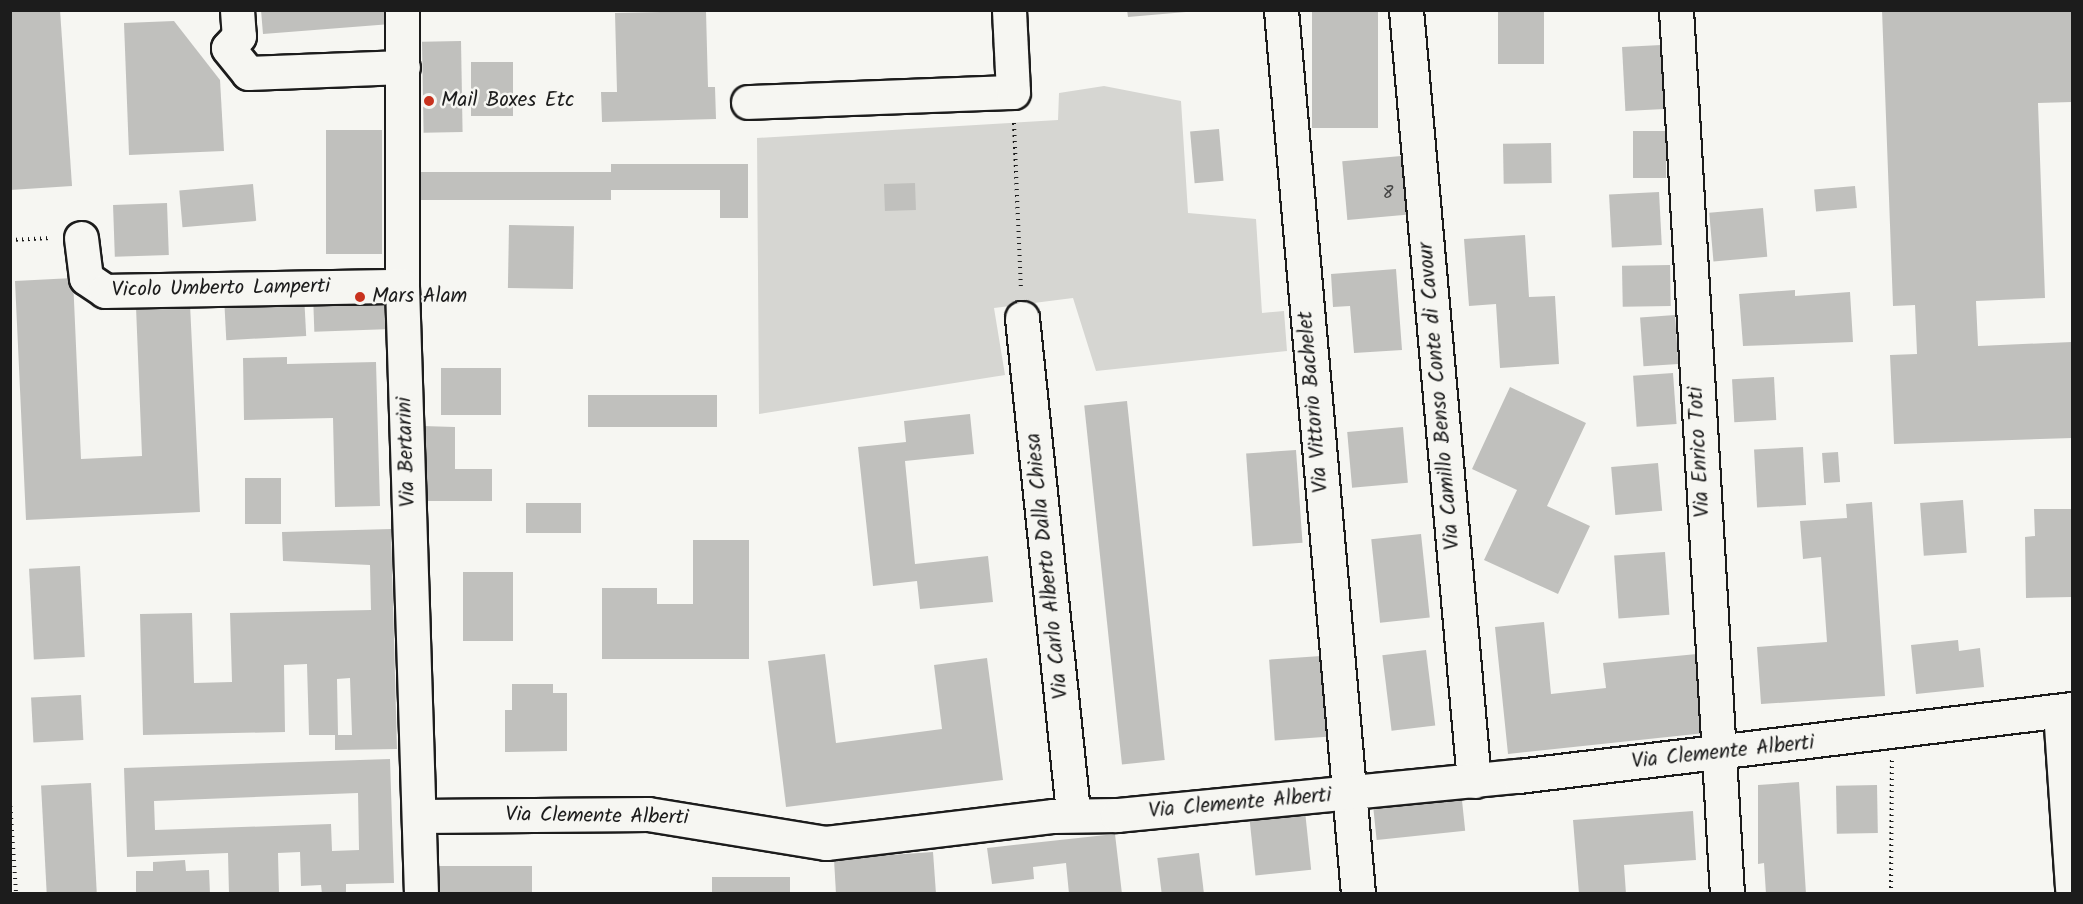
<!DOCTYPE html>
<style>
body{margin:0}
#map{position:relative;width:2083px;height:904px;overflow:hidden;background:#f6f6f2;font-family:Kalam,sans-serif}
div>[style]{position:absolute}
.green>*{inset:0;background:#d6d6d2}
.building>*{inset:0;background:#c0c0bd;transform-origin:0 0}
.path>*{height:4px;margin-top:-2px;transform-origin:0;background:repeating-linear-gradient(90deg,#1c1c1c 0 1.5px,transparent 0 6px)}
.roads{filter:drop-shadow(2px 0 #1c1c1c) drop-shadow(-2px 0 #1c1c1c) drop-shadow(0 2px #1c1c1c) drop-shadow(0 -2px #1c1c1c)}
.minor>*{height:33px;margin:-16.5px;padding:0 16.5px;transform-origin:16.5px;border-radius:16.5px;background:#f6f6f2}
.dots>*{width:16px;height:16px;translate:-50% -50%;box-sizing:border-box;border:3px solid #f6f6f2;border-radius:50%}
span{translate:-50% -50%;white-space:nowrap;text-align:center;line-height:1.15;-webkit-text-stroke:5px #f6f6f2;paint-order:stroke}
.number-label{font-size:18px;color:#454544}
.number-label span{-webkit-text-stroke-width:0}
.poi-label{font-size:21px;color:#1c1c1c}
.left{translate:0 -50%;text-align:left}
.street-label{font-size:21px;color:#1c1c1c}
.frame{position:absolute;inset:0;border:12px solid #1c1c1c;pointer-events:none}
</style>
<div id="map">
<div class="green">
<div style="clip-path:polygon(1104px 86px,1181px 101px,1188px 213px,1256px 219px,1262px 313px,1284px 311px,1287px 351px,1096px 371px,1073px 298px,994px 308px,1005px 375px,759px 414px,757px 138px,1058px 120px,1059px 93px)"></div>
</div>
<div class="building">
<div style="clip-path:polygon(60px 10px,72px 186px,10px 190px,10px 11px)"></div>
<div style="clip-path:polygon(261px 10px,390px 10px,391px 24px,263px 34px)"></div>
<div style="clip-path:polygon(1127px 10px,1186px 10px,1186px 12px,1128px 17px)"></div>
<div style="left:1312px;top:10px;width:66px;height:118px"></div>
<div style="left:1498px;top:10px;width:46px;height:54px"></div>
<div style="clip-path:polygon(1882px 10px,2072px 10px,2072px 102px,2038px 103px,2045px 298px,1976px 301px,1978px 346px,2072px 342px,2072px 438px,1894px 444px,1890px 355px,1917px 354px,1915px 305px,1893px 306px)"></div>
<div style="clip-path:polygon(706px 11px,708px 87px,715px 87px,716px 119px,602px 122px,601px 92px,617px 92px,615px 13px)"></div>
<div style="clip-path:polygon(174px 21px,220px 80px,224px 151px,129px 155px,124px 23px)"></div>
<div style="left:461px;top:41px;width:91px;height:39px;rotate:89deg"></div>
<div style="left:1661px;top:45px;width:64px;height:39px;rotate:87deg"></div>
<div style="left:471px;top:62px;width:42px;height:54px"></div>
<div style="left:1219px;top:129px;width:52px;height:29px;rotate:85deg"></div>
<div style="left:382px;top:130px;width:124px;height:56px;rotate:90deg"></div>
<div style="left:1666px;top:131px;width:47px;height:33px;rotate:90deg"></div>
<div style="left:1551px;top:143px;width:40px;height:48px;rotate:89deg"></div>
<div style="left:1401px;top:156px;width:59px;height:59px;rotate:85deg"></div>
<div style="clip-path:polygon(611px 164px,748px 164px,748px 218px,720px 218px,720px 190px,611px 190px,611px 200px,411px 200px,411px 172px,611px 172px)"></div>
<div style="left:915px;top:183px;width:27px;height:31px;rotate:88deg"></div>
<div style="left:253px;top:184px;width:37px;height:74px;rotate:85deg"></div>
<div style="left:1855px;top:186px;width:22px;height:41px;rotate:85deg"></div>
<div style="left:1659px;top:192px;width:53px;height:50px;rotate:87deg"></div>
<div style="left:167px;top:203px;width:52px;height:54px;rotate:88deg"></div>
<div style="left:1763px;top:208px;width:49px;height:54px;rotate:85deg"></div>
<div style="left:509px;top:225px;width:65px;height:63px;rotate:1deg"></div>
<div style="clip-path:polygon(1525px 235px,1529px 297px,1555px 296px,1559px 364px,1500px 368px,1496px 304px,1469px 306px,1464px 239px)"></div>
<div style="left:1670px;top:265px;width:41px;height:48px;rotate:89deg"></div>
<div style="clip-path:polygon(1396px 269px,1402px 350px,1354px 353px,1350px 306px,1333px 307px,1331px 274px)"></div>
<div style="clip-path:polygon(73px 278px,81px 459px,142px 456px,136px 307px,190px 304px,200px 512px,26px 520px,15px 281px)"></div>
<div style="clip-path:polygon(1795px 290px,1795px 296px,1850px 292px,1853px 342px,1743px 346px,1739px 294px)"></div>
<div style="left:390px;top:292px;width:37px;height:77px;rotate:88deg"></div>
<div style="left:304px;top:294px;width:42px;height:80px;rotate:87deg"></div>
<div style="left:1675px;top:315px;width:49px;height:35px;rotate:86deg"></div>
<div style="clip-path:polygon(287px 357px,287px 364px,376px 362px,380px 506px,335px 507px,333px 418px,244px 420px,243px 358px)"></div>
<div style="left:441px;top:368px;width:60px;height:47px"></div>
<div style="left:1673px;top:373px;width:51px;height:40px;rotate:86deg"></div>
<div style="left:1774px;top:377px;width:43px;height:42px;rotate:87deg"></div>
<div style="clip-path:polygon(1510px 387px,1586px 423px,1547px 506px,1590px 526px,1558px 594px,1484px 560px,1517px 490px,1472px 469px)"></div>
<div style="left:588px;top:395px;width:129px;height:32px"></div>
<div style="left:1127px;top:401px;width:361px;height:43px;rotate:84deg"></div>
<div style="clip-path:polygon(970px 414px,974px 454px,905px 461px,915px 564px,988px 556px,993px 602px,920px 609px,917px 581px,873px 586px,858px 447px,906px 442px,904px 421px)"></div>
<div style="clip-path:polygon(423px 426px,455px 427px,455px 469px,492px 469px,492px 501px,422px 501px)"></div>
<div style="left:1403px;top:427px;width:56px;height:56px;rotate:85deg"></div>
<div style="left:1803px;top:447px;width:58px;height:49px;rotate:87deg"></div>
<div style="left:1296px;top:450px;width:93px;height:50px;rotate:86deg"></div>
<div style="left:1838px;top:452px;width:30px;height:16px;rotate:86deg"></div>
<div style="left:1658px;top:463px;width:48px;height:47px;rotate:85deg"></div>
<div style="left:281px;top:478px;width:46px;height:36px;rotate:90deg"></div>
<div style="left:1963px;top:500px;width:53px;height:43px;rotate:86deg"></div>
<div style="clip-path:polygon(1872px 502px,1885px 696px,1761px 704px,1757px 647px,1827px 642px,1821px 557px,1803px 559px,1800px 521px,1847px 518px,1846px 504px)"></div>
<div style="left:581px;top:503px;width:30px;height:55px;rotate:90deg"></div>
<div style="clip-path:polygon(2034px 509px,2072px 509px,2072px 597px,2026px 598px,2025px 537px,2035px 536px)"></div>
<div style="clip-path:polygon(evenodd,391px 529px,397px 749px,335px 750px,335px 735px,309px 735px,307px 664px,284px 665px,285px 732px,143px 735px,140px 614px,192px 613px,194px 683px,232px 682px,230px 613px,371px 610px,370px 565px,283px 561px,282px 532px,391px 529px,350px 678px,352px 735px,338px 735px,337px 679px,350px 678px)"></div>
<div style="left:1421px;top:534px;width:84px;height:50px;rotate:84deg"></div>
<div style="clip-path:polygon(693px 540px,749px 540px,749px 659px,602px 659px,602px 588px,657px 588px,657px 604px,693px 604px)"></div>
<div style="left:1665px;top:552px;width:63px;height:51px;rotate:86deg"></div>
<div style="left:80px;top:566px;width:91px;height:51px;rotate:87deg"></div>
<div style="left:463px;top:572px;width:50px;height:69px"></div>
<div style="clip-path:polygon(1544px 622px,1551px 694px,1606px 688px,1603px 663px,1697px 654px,1705px 733px,1508px 754px,1495px 627px)"></div>
<div style="clip-path:polygon(1958px 640px,1959px 651px,1980px 648px,1984px 687px,1916px 694px,1911px 645px)"></div>
<div style="left:1426px;top:650px;width:76px;height:44px;rotate:83deg"></div>
<div style="clip-path:polygon(825px 654px,836px 743px,942px 729px,934px 665px,987px 658px,1003px 780px,786px 807px,768px 661px)"></div>
<div style="left:1321px;top:656px;width:81px;height:52px;rotate:86deg"></div>
<div style="clip-path:polygon(512px 684px,553px 684px,553px 693px,567px 693px,567px 751px,505px 752px,505px 710px,512px 710px)"></div>
<div style="left:81px;top:695px;width:45px;height:50px;rotate:87deg"></div>
<div style="clip-path:polygon(evenodd,390px 759px,394px 883px,346px 884px,346px 894px,322px 894px,321px 885px,301px 886px,300px 852px,278px 853px,279px 894px,229px 894px,228px 853px,127px 857px,124px 768px,390px 759px,358px 793px,359px 850px,332px 851px,331px 824px,155px 830px,154px 801px,358px 793px)"></div>
<div style="clip-path:polygon(1799px 782px,1806px 894px,1766px 894px,1764px 863px,1758px 864px,1758px 785px)"></div>
<div style="left:91px;top:783px;width:111px;height:50px;rotate:87deg"></div>
<div style="left:1877px;top:785px;width:48px;height:41px;rotate:89deg"></div>
<div style="left:1461px;top:791px;width:40px;height:89px;rotate:84deg"></div>
<div style="left:1305px;top:811px;width:59px;height:56px;rotate:84deg"></div>
<div style="clip-path:polygon(1693px 811px,1696px 860px,1624px 865px,1626px 894px,1579px 894px,1573px 820px)"></div>
<div style="clip-path:polygon(1115px 834px,1122px 894px,1069px 894px,1066px 863px,1033px 867px,1034px 879px,992px 884px,987px 848px)"></div>
<div style="clip-path:polygon(933px 852px,936px 894px,836px 894px,834px 859px)"></div>
<div style="left:1199px;top:853px;width:41px;height:42px;rotate:83deg"></div>
<div style="clip-path:polygon(185px 860px,186px 871px,209px 870px,210px 894px,136px 894px,136px 871px,153px 871px,153px 862px)"></div>
<div style="left:532px;top:866px;width:28px;height:103px;rotate:90deg"></div>
<div style="left:712px;top:877px;width:78px;height:17px"></div>
</div>
<div class="path">
<div style="left:1014px;top:123px;width:166px;rotate:87.6deg"></div>
<div style="left:10px;top:240px;width:41px;rotate:-2.8deg"></div>
<div style="left:10px;top:800px;width:94px;rotate:86.3deg"></div>
<div style="left:1891px;top:894px;width:135px;rotate:-89.6deg"></div>
</div>
<div class="roads">
<div class="minor">
<div style="left:237px;top:10px;width:26px;rotate:86deg"></div>
<div style="left:239px;top:36px;width:16px;rotate:133deg"></div>
<div style="left:228px;top:48px;width:32px;rotate:51deg"></div>
<div style="left:248px;top:73px;width:155px;rotate:-2.2deg"></div>
<div style="left:402px;top:10px;width:276px;rotate:90deg"></div>
<div style="left:402px;top:286px;width:608px;rotate:88.21deg"></div>
<div style="left:1281px;top:10px;width:887px;rotate:85.02deg"></div>
<div style="left:1406px;top:10px;width:774px;rotate:84.96deg"></div>
<div style="left:1676px;top:10px;width:885px;rotate:86.7deg"></div>
<div style="left:748px;top:102px;width:265px;rotate:-2.2deg"></div>
<div style="left:1013px;top:92px;width:82px;rotate:-92.8deg"></div>
<div style="left:81px;top:238px;width:40px;rotate:82.9deg"></div>
<div style="left:86px;top:278px;width:23px;rotate:34deg"></div>
<div style="left:105px;top:291px;width:297px;rotate:-1deg"></div>
<div style="left:1022px;top:318px;width:499px;rotate:84.1deg"></div>
<div style="left:2060px;top:711px;width:178px;rotate:86.1deg"></div>
<div style="left:419px;top:816px;width:229px;rotate:-0.5deg"></div>
<div style="left:648px;top:814px;width:180px;rotate:9.3deg"></div>
<div style="left:826px;top:843px;width:229px;rotate:-6.8deg"></div>
<div style="left:1053px;top:816px;width:64px;rotate:-0.9deg"></div>
<div style="left:1117px;top:815px;width:403px;rotate:-5.6deg"></div>
<div style="left:1518px;top:776px;width:558px;rotate:-6.9deg"></div>
</div>
</div>
<div class="dots">
<div style="left:429px;top:101px;background:#c8321e"></div>
<div style="left:360px;top:297px;background:#c8321e"></div>
</div>
<div class="number-label">
<span style="left:1388px;top:194px">8</span>
</div>
<div class="poi-label">
<span class="left" style="left:441px;top:101px">Mail Boxes Etc</span>
<span class="left" style="left:372px;top:297px">Mars Alam</span>
</div>
<div class="street-label">
<span style="left:221px;top:289px;rotate:-1deg">Vicolo Umberto Lamperti</span>
<span style="left:1440px;top:396px;rotate:-95deg">Via Camillo Benso Conte di Cavour</span>
<span style="left:1314px;top:402px;rotate:-95deg">Via Vittorio Bachelet</span>
<span style="left:407px;top:452px;rotate:-92deg">Via Bertarini</span>
<span style="left:1700px;top:452px;rotate:-93deg">Via Enrico Toti</span>
<span style="left:1048px;top:566px;rotate:-96deg">Via Carlo Alberto Dalla Chiesa</span>
<span style="left:1723px;top:753px;rotate:-6deg">Via Clemente Alberti</span>
<span style="left:1240px;top:804px;rotate:-5deg">Via Clemente Alberti</span>
<span style="left:597px;top:817px;rotate:1deg">Via Clemente Alberti</span>
</div>
<div class="frame"></div>
</div>
